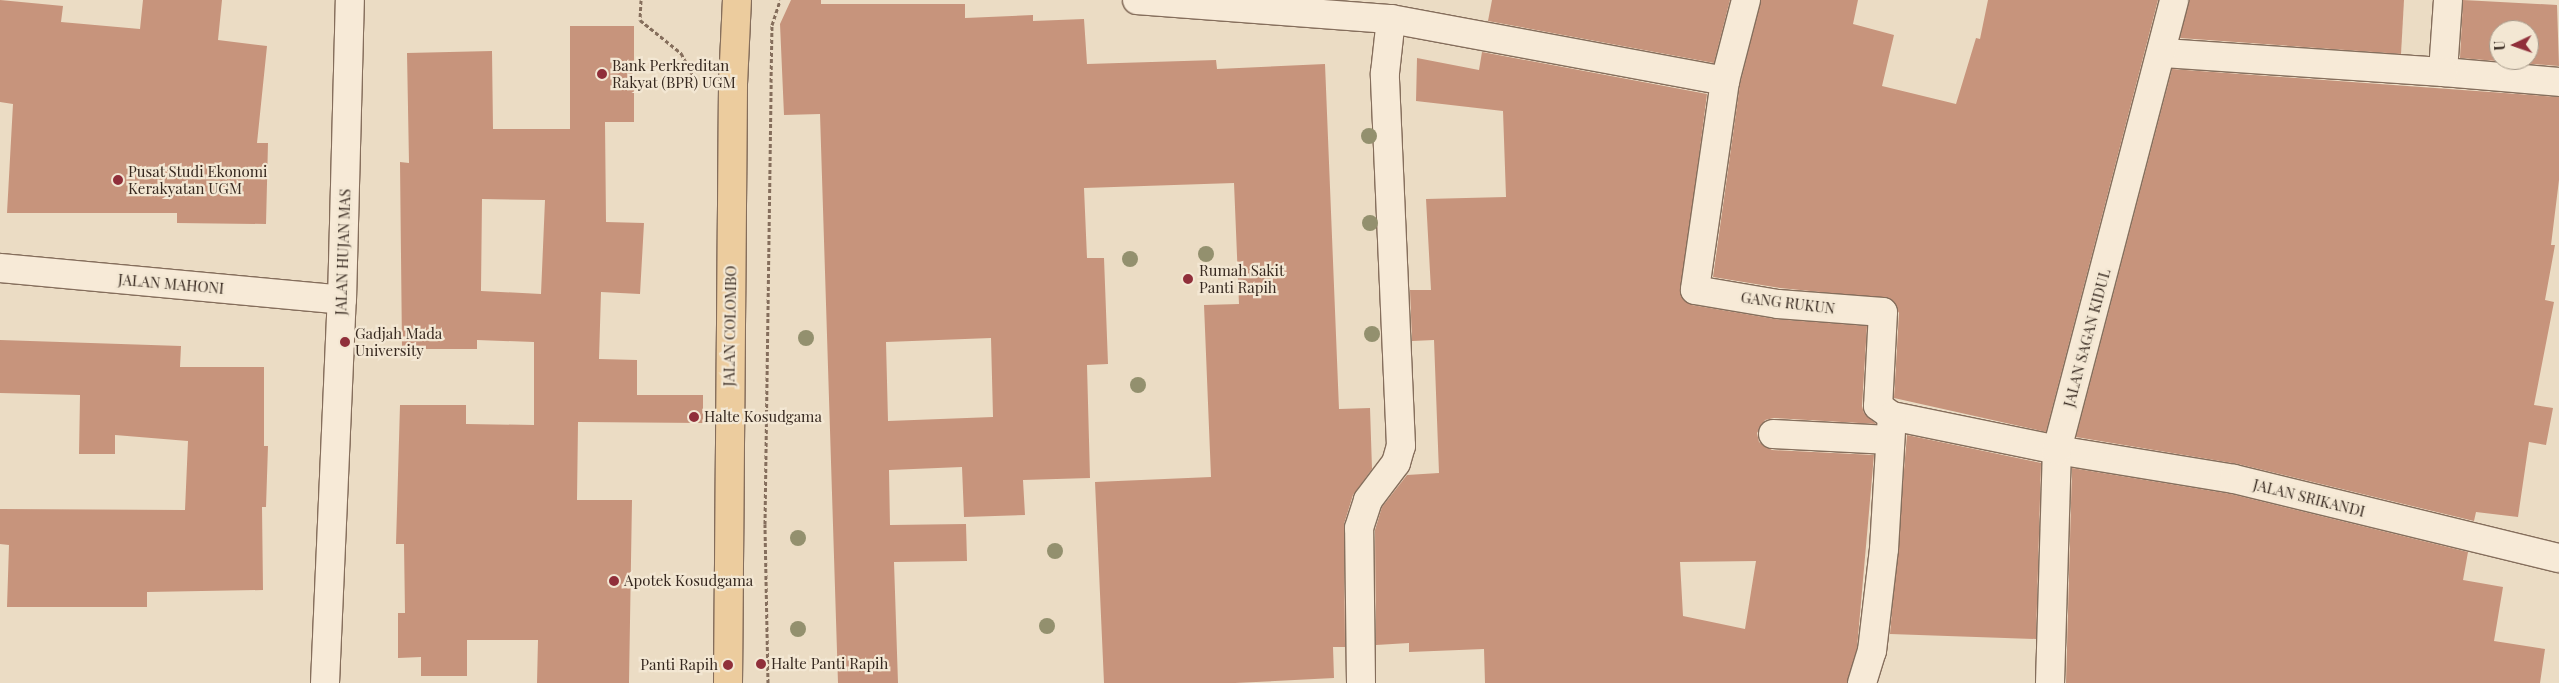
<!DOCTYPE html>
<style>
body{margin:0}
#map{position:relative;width:2559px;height:683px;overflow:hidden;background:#ebdcc4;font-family:"Playfair Display",serif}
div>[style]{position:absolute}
.building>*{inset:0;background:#c7947c}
.path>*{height:3px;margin-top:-1.5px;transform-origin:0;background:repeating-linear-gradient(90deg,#856e5c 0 4px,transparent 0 6.5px)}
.roads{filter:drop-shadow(1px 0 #856e5c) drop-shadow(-1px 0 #856e5c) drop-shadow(0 1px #856e5c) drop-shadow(0 -1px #856e5c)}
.minor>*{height:28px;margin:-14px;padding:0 14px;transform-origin:14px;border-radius:14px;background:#f7ead7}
.major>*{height:28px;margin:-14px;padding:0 14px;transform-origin:14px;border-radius:14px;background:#eccc9e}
.trees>*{width:16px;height:16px;margin:-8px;border-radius:50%;background:#93906e}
.dots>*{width:14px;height:14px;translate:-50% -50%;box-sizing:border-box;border:2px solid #f3e7d3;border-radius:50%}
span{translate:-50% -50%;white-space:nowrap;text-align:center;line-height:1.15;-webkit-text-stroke:4.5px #f3e7d3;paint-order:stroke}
.poi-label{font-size:15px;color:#36281f}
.left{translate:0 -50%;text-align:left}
.right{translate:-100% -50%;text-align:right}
.street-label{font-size:15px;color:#36281f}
.north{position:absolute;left:2489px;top:20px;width:50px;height:50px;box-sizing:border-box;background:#f3e7d3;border:1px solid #a79b8b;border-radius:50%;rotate:267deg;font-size:14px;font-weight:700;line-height:20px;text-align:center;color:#36281f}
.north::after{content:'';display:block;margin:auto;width:18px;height:22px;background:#902f3a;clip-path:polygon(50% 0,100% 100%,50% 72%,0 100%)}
</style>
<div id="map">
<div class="building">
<div style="clip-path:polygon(0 0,63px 6px,61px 22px,140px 29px,143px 0,222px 0,218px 40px,267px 46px,257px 143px,268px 143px,266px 224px,177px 223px,177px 213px,7px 213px,13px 104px,0 102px)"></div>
<div style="clip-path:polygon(evenodd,791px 0,821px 0,821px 4px,965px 4px,965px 18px,1033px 15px,1033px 21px,1084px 19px,1087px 64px,1216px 60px,1217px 69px,1325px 64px,1339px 409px,1370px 408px,1372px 469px,1353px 495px,1344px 524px,1345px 647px,1333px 647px,1334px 678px,1235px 683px,1104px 683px,1095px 482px,1211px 477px,1204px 305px,1239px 304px,1234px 183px,1084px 188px,1087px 258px,1104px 258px,1108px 364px,1087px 365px,1090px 478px,1023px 480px,1025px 515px,964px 517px,962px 467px,889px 470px,890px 525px,966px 524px,967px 561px,894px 562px,898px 683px,838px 683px,820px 114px,784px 115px,780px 24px,791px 0,991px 338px,993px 417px,888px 421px,886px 342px,991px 338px)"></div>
<div style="clip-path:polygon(1492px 0,1730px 0,1714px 63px,1488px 21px)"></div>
<div style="clip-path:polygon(1761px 0,1858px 0,1853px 24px,1894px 35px,1882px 86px,1956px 104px,1976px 38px,1980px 39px,1988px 0,2158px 0,2046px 432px,1894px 398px,1899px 313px,1891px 299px,1780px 288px,1713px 277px,1740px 84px)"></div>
<div style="clip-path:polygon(2189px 0,2404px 0,2401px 54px,2180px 38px)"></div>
<div style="clip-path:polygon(evenodd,2463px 0,2557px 5px,2559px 66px,2460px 58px,2463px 0,2499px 30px,2529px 30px,2529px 60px,2499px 60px,2499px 30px)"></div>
<div style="clip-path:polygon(evenodd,570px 26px,634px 26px,634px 122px,605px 122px,606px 222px,644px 223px,640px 294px,601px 292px,599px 359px,637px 360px,637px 395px,703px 395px,703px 423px,578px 422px,577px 500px,632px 500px,629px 683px,537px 683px,538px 640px,467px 640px,467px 676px,421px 676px,421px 657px,398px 658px,398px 613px,405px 613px,404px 544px,396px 544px,400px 405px,466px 405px,466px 424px,534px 425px,534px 342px,477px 340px,477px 349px,402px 349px,400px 162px,409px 163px,407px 53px,492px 51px,493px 129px,570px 129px,570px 26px,482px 199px,545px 200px,541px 294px,481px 291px,482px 199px)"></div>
<div style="clip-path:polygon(evenodd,1482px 52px,1707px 94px,1681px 296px,1692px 305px,1775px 319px,1867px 326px,1862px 406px,1864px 413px,1876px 424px,1774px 418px,1765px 420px,1757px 433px,1759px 442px,1772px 450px,1874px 455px,1857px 648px,1847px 683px,1485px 683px,1484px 649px,1409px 652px,1409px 643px,1376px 645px,1375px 530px,1382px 507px,1407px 475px,1439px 473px,1434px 340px,1412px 341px,1410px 290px,1431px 290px,1426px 199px,1506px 197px,1503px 111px,1416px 101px,1417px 58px,1479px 70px,1482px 52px,1756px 561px,1745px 629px,1683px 616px,1680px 562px,1756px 561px)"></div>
<div style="clip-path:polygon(2172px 69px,2559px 97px,2559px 180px,2551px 245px,2555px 245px,2545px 300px,2554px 302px,2534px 405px,2553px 408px,2546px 445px,2529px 442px,2518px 517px,2476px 512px,2474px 521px,2238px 464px,2076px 437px)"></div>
<div style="clip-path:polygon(0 340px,181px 346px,180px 367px,264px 367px,264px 446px,268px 446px,266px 507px,262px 507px,263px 590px,147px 592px,147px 607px,7px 607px,9px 545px,0 544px,0 509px,185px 510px,188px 441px,115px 435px,115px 454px,79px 454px,80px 395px,0 393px)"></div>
<div style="clip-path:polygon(1907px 435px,2041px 463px,2036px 639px,1890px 634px)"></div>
<div style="clip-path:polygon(2072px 468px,2231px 494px,2468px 552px,2463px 580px,2503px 587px,2494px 641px,2545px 649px,2540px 683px,2066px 683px)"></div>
</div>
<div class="path">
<div style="left:641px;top:0;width:20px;rotate:93deg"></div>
<div style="left:640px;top:20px;width:53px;rotate:38.8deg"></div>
<div style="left:681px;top:53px;width:38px;rotate:62deg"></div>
<div style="left:768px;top:683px;width:159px;rotate:-91.1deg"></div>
<div style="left:765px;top:524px;width:442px;rotate:-89.2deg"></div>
<div style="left:771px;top:82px;width:57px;rotate:-89deg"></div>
<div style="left:772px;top:25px;width:26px;rotate:-72deg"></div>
</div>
<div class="roads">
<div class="minor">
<div style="left:1137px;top:0;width:255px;rotate:4.3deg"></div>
<div style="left:1391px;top:19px;width:340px;rotate:10.5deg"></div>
<div style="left:1746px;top:0;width:84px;rotate:104.5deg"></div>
<div style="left:1725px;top:81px;width:211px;rotate:98.2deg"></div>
<div style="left:1695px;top:290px;width:84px;rotate:9.6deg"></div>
<div style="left:1778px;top:304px;width:105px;rotate:4.4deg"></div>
<div style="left:1883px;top:312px;width:94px;rotate:93deg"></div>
<div style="left:1878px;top:406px;width:17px;rotate:36deg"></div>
<div style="left:1892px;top:416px;width:168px;rotate:11.6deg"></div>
<div style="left:2057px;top:450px;width:179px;rotate:9.3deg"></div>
<div style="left:2234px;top:479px;width:334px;rotate:13.7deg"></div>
<div style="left:2448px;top:0;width:72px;rotate:94deg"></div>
<div style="left:2443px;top:72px;width:116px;rotate:4.9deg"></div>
<div style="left:2163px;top:53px;width:281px;rotate:3.9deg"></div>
<div style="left:0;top:268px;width:343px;rotate:5.3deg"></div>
<div style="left:1773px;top:434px;width:117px;rotate:2.9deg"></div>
<div style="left:325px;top:683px;width:383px;rotate:-87.5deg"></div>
<div style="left:342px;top:300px;width:300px;rotate:-88.5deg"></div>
<div style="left:1361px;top:683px;width:155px;rotate:-90.7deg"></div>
<div style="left:1359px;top:528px;width:29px;rotate:-72deg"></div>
<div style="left:1368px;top:500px;width:46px;rotate:-52.9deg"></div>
<div style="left:1396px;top:463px;width:18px;rotate:-74deg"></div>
<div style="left:1401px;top:446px;width:373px;rotate:-92.5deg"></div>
<div style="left:1385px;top:73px;width:54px;rotate:-83.7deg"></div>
<div style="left:1862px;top:683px;width:34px;rotate:-73deg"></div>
<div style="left:1872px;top:651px;width:103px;rotate:-83.3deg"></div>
<div style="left:1884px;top:549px;width:133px;rotate:-86.6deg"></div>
<div style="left:2050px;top:683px;width:233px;rotate:-88.3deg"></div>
<div style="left:2057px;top:450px;width:465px;rotate:-75.4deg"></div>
</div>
<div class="major">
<div style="left:728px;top:683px;width:599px;rotate:-89.52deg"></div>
<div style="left:733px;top:84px;width:84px;rotate:-87.3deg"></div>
</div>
</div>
<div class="trees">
<div style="left:1369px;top:136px"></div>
<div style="left:1370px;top:223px"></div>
<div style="left:1206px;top:254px"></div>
<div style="left:1130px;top:259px"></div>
<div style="left:1372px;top:334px"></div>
<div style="left:806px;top:338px"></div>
<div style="left:1138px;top:385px"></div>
<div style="left:798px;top:538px"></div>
<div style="left:1055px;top:551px"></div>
<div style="left:1047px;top:626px"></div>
<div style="left:798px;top:629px"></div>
</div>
<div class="dots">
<div style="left:602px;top:74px;background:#902f3a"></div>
<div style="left:118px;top:180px;background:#902f3a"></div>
<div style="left:1188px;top:279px;background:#902f3a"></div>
<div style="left:345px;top:342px;background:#902f3a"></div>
<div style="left:694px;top:417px;background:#902f3a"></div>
<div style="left:614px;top:581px;background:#902f3a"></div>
<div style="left:761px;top:664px;background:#902f3a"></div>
<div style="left:728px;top:665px;background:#902f3a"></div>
</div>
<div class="poi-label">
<span class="left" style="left:612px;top:74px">Bank Perkreditan<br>Rakyat (BPR) UGM</span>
<span class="left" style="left:128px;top:180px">Pusat Studi Ekonomi<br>Kerakyatan UGM</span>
<span class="left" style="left:1199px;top:279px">Rumah Sakit<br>Panti Rapih</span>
<span class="left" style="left:355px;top:342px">Gadjah Mada<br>University</span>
<span class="left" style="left:704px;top:417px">Halte Kosudgama</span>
<span class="left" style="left:624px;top:581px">Apotek Kosudgama</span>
<span class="left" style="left:771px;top:664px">Halte Panti Rapih</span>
<span class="right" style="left:718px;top:665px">Panti Rapih</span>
</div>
<div class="street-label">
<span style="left:343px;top:252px;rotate:-88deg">JALAN HUJAN MAS</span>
<span style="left:171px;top:284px;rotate:5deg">JALAN MAHONI</span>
<span style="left:1788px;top:303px;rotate:7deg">GANG RUKUN</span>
<span style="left:730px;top:326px;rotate:-89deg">JALAN COLOMBO</span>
<span style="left:2087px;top:338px;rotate:-75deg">JALAN SAGAN KIDUL</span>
<span style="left:2309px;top:498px;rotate:14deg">JALAN SRIKANDI</span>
</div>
<div class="north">U</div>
</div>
